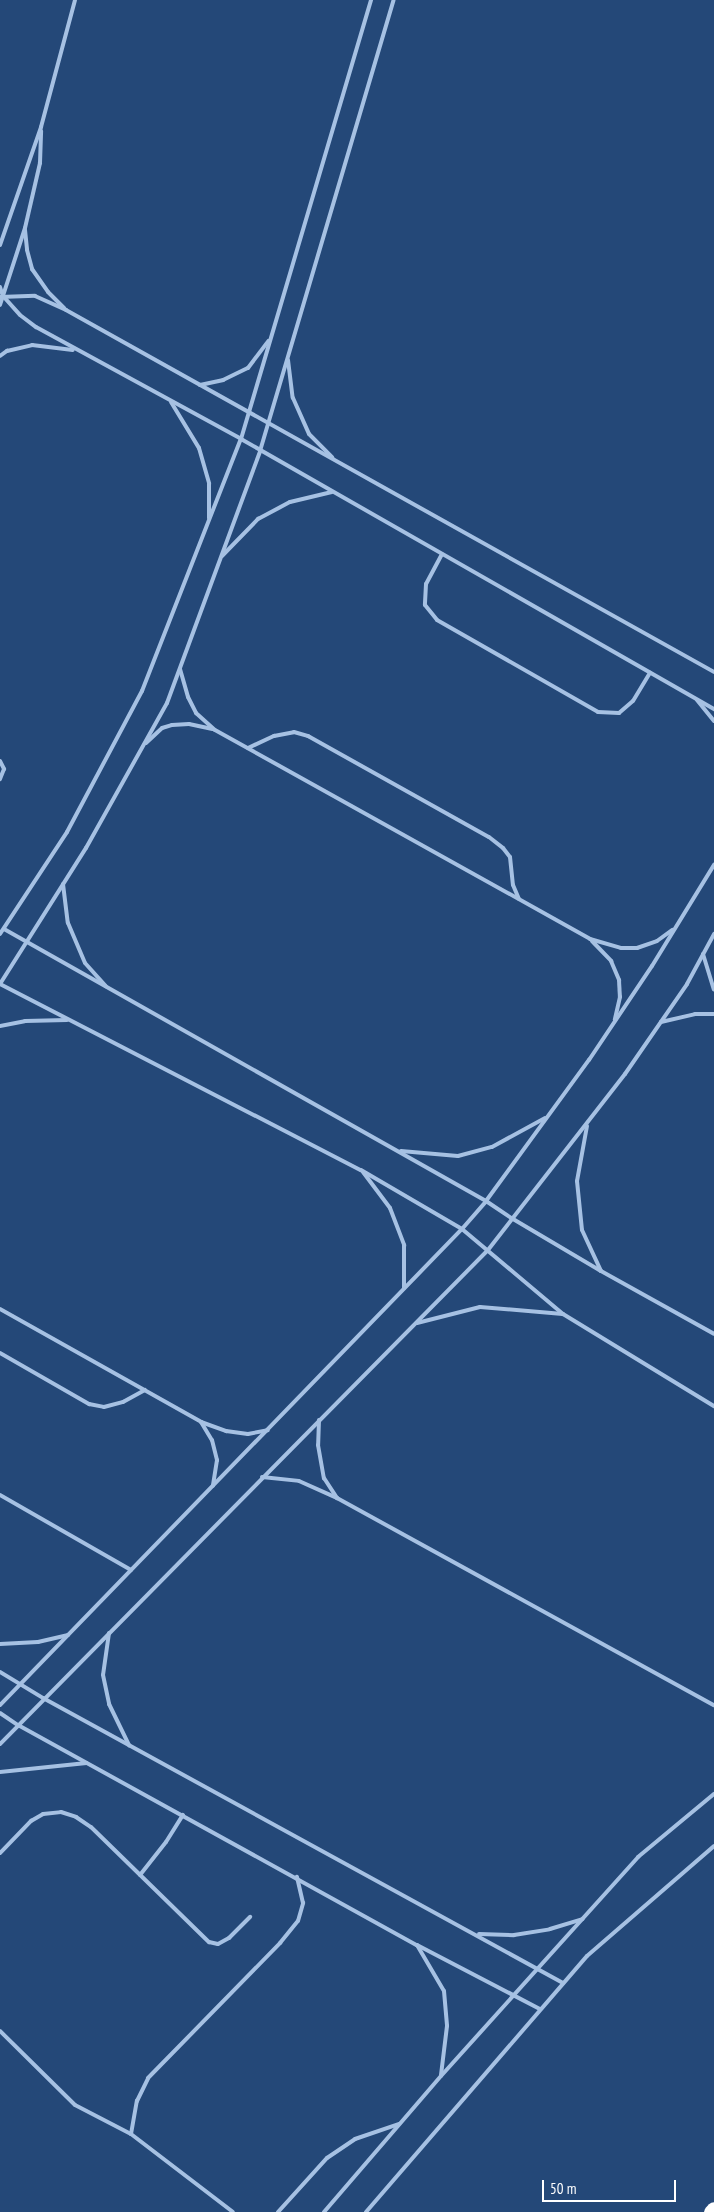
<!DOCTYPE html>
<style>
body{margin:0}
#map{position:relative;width:714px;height:2212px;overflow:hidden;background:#244878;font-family:"PT Sans Narrow",sans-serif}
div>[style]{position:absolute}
.lane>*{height:4px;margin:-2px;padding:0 2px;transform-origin:2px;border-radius:2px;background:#a6c1e3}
.highway>*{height:15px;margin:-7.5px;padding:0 7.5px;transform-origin:7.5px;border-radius:7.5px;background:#fff}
span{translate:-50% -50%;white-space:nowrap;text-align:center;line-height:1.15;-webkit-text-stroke:4.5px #244878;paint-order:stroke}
.scale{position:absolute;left:542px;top:2180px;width:134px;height:22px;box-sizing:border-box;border:2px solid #fff;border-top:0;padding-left:6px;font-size:15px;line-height:18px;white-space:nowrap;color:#fff;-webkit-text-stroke:4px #244878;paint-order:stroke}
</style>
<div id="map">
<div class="lane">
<div style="left:25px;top:230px;width:20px;rotate:84deg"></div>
<div style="left:27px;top:250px;width:20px;rotate:75deg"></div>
<div style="left:32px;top:269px;width:28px;rotate:55deg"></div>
<div style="left:48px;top:292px;width:23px;rotate:45deg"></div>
<div style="left:0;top:245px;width:125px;rotate:-70.8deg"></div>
<div style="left:41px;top:127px;width:131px;rotate:-75deg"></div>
<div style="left:0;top:287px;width:9px;rotate:72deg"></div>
<div style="left:3px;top:296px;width:25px;rotate:48deg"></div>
<div style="left:20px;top:315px;width:20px;rotate:37deg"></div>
<div style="left:36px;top:327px;width:234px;rotate:28.6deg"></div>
<div style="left:241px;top:439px;width:545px;rotate:29.72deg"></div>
<div style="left:0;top:297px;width:35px;rotate:-2deg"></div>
<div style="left:35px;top:296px;width:34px;rotate:24deg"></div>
<div style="left:66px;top:310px;width:742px;rotate:29.19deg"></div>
<div style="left:0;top:305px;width:81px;rotate:-72deg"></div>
<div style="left:25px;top:228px;width:67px;rotate:-77deg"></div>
<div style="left:40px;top:163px;width:32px;rotate:-88deg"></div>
<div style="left:0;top:356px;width:9px;rotate:-36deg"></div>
<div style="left:7px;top:351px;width:26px;rotate:-13deg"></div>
<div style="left:32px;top:345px;width:41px;rotate:7deg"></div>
<div style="left:288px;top:360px;width:38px;rotate:83deg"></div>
<div style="left:293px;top:398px;width:39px;rotate:66deg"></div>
<div style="left:309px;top:434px;width:33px;rotate:45deg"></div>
<div style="left:200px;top:385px;width:24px;rotate:-12deg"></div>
<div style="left:223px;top:380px;width:28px;rotate:-26deg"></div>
<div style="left:248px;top:368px;width:34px;rotate:-53deg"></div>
<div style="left:171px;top:402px;width:54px;rotate:58.7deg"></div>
<div style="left:199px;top:448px;width:37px;rotate:74deg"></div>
<div style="left:209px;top:484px;width:34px;rotate:90deg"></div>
<div style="left:442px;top:554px;width:34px;rotate:118deg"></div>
<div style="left:426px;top:584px;width:21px;rotate:93deg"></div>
<div style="left:425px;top:605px;width:19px;rotate:51deg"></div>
<div style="left:437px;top:620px;width:185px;rotate:29.7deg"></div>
<div style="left:598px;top:712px;width:21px;rotate:3deg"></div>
<div style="left:619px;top:713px;width:18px;rotate:-41deg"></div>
<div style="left:633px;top:701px;width:33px;rotate:-59deg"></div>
<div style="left:222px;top:556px;width:52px;rotate:-45.8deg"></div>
<div style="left:258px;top:519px;width:36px;rotate:-28deg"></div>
<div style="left:290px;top:502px;width:43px;rotate:-13.4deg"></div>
<div style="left:180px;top:669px;width:29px;rotate:74deg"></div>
<div style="left:188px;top:697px;width:18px;rotate:63deg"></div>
<div style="left:196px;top:713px;width:25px;rotate:42deg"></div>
<div style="left:215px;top:730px;width:429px;rotate:29.1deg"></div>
<div style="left:590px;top:939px;width:32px;rotate:16deg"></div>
<div style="left:621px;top:948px;width:16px"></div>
<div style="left:637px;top:948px;width:21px;rotate:-19deg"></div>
<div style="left:657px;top:941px;width:19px;rotate:-36deg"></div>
<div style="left:697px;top:700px;width:27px;rotate:51deg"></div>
<div style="left:146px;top:743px;width:22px;rotate:-43deg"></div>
<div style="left:162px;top:728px;width:10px;rotate:-17deg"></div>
<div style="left:172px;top:725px;width:17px;rotate:-3deg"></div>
<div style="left:189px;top:724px;width:24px;rotate:12deg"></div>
<div style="left:248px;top:748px;width:29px;rotate:-25deg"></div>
<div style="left:274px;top:736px;width:20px;rotate:-11deg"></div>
<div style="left:294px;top:732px;width:15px;rotate:16deg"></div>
<div style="left:308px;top:736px;width:207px;rotate:29.2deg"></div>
<div style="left:489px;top:837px;width:18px;rotate:38deg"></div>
<div style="left:503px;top:848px;width:11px;rotate:52deg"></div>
<div style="left:510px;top:857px;width:28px;rotate:84deg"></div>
<div style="left:513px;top:885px;width:15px;rotate:67deg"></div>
<div style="left:0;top:761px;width:9px;rotate:63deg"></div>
<div style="left:4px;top:769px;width:11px;rotate:112deg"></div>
<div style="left:63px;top:884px;width:39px;rotate:83deg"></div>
<div style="left:68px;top:923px;width:43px;rotate:67deg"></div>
<div style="left:85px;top:963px;width:31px;rotate:48deg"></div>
<div style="left:4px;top:929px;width:553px;rotate:29.44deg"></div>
<div style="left:486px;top:1201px;width:32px;rotate:34deg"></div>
<div style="left:513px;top:1219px;width:102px;rotate:30.6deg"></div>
<div style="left:601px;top:1271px;width:129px;rotate:29.1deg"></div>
<div style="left:0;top:934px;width:122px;rotate:-56.7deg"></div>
<div style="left:67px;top:832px;width:160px;rotate:-62deg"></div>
<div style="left:142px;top:691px;width:271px;rotate:-68.6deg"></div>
<div style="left:241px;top:439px;width:458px;rotate:-73.5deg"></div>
<div style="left:592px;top:941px;width:28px;rotate:46deg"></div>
<div style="left:611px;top:961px;width:21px;rotate:67deg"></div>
<div style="left:619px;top:980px;width:17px;rotate:87deg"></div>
<div style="left:620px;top:997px;width:23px;rotate:103deg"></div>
<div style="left:703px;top:954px;width:37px;rotate:73deg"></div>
<div style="left:0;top:984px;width:161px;rotate:-57.7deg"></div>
<div style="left:86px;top:848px;width:166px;rotate:-60.8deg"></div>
<div style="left:167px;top:703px;width:269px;rotate:-69.7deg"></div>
<div style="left:260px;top:451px;width:470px;rotate:-73.5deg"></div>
<div style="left:0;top:984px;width:406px;rotate:27.3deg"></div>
<div style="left:361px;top:1170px;width:117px;rotate:30.3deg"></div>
<div style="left:462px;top:1229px;width:132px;rotate:40.1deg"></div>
<div style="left:563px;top:1314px;width:177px;rotate:31.4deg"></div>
<div style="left:661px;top:1022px;width:35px;rotate:-13deg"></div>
<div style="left:695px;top:1014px;width:19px"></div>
<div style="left:0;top:1026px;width:25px;rotate:-11deg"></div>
<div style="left:25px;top:1021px;width:42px;rotate:-1.4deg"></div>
<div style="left:587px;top:1126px;width:56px;rotate:100.3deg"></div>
<div style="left:577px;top:1181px;width:49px;rotate:84.2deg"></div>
<div style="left:582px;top:1230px;width:45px;rotate:65.1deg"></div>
<div style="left:401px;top:1151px;width:57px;rotate:5deg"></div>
<div style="left:458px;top:1156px;width:35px;rotate:-15deg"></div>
<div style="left:492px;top:1147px;width:60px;rotate:-28.7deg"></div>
<div style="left:363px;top:1172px;width:45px;rotate:53.1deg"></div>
<div style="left:390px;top:1208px;width:40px;rotate:69deg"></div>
<div style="left:404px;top:1245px;width:43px;rotate:90deg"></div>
<div style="left:0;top:1309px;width:231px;rotate:29.3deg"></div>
<div style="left:201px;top:1422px;width:27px;rotate:20deg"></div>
<div style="left:226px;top:1431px;width:22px;rotate:8deg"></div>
<div style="left:248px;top:1434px;width:20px;rotate:-11deg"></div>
<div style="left:417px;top:1323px;width:65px;rotate:-14.3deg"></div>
<div style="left:480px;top:1307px;width:83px;rotate:4.8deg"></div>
<div style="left:0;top:1353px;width:103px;rotate:29.8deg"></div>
<div style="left:89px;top:1404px;width:15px;rotate:11deg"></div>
<div style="left:104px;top:1407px;width:20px;rotate:-15deg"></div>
<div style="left:123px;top:1402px;width:25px;rotate:-29deg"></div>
<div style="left:319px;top:1420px;width:25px;rotate:92deg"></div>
<div style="left:318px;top:1445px;width:34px;rotate:80deg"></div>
<div style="left:324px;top:1478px;width:24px;rotate:57deg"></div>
<div style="left:201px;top:1422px;width:21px;rotate:59deg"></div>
<div style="left:212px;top:1440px;width:21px;rotate:76deg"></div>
<div style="left:217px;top:1460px;width:26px;rotate:99deg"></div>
<div style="left:262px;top:1477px;width:37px;rotate:6deg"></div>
<div style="left:299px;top:1481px;width:42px;rotate:24.1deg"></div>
<div style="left:337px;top:1498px;width:430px;rotate:28.8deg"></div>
<div style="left:0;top:1495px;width:151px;rotate:29.8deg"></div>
<div style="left:109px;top:1633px;width:42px;rotate:98.1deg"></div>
<div style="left:103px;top:1675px;width:30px;rotate:78deg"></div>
<div style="left:109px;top:1704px;width:46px;rotate:64deg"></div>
<div style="left:0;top:1644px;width:38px;rotate:-3deg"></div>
<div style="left:38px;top:1642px;width:31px;rotate:-13deg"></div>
<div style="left:0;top:1672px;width:50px;rotate:31.2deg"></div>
<div style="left:43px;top:1698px;width:593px;rotate:28.73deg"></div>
<div style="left:0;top:1705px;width:663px;rotate:-45.86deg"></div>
<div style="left:462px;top:1229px;width:37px;rotate:-49deg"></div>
<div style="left:486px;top:1201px;width:175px;rotate:-53.9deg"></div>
<div style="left:589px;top:1060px;width:113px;rotate:-56.2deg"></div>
<div style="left:652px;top:966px;width:119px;rotate:-58.5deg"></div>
<div style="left:0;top:1713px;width:22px;rotate:34deg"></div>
<div style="left:18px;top:1725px;width:456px;rotate:28.9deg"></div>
<div style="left:417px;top:1945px;width:139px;rotate:27.5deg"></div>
<div style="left:0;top:1744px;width:694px;rotate:-45.35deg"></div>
<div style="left:488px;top:1250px;width:223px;rotate:-52.1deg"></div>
<div style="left:625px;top:1074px;width:109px;rotate:-55.4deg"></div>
<div style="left:687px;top:984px;width:57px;rotate:-61.6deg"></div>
<div style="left:0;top:1772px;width:87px;rotate:-5.9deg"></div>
<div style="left:0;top:1853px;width:45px;rotate:-45.9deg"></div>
<div style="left:31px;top:1821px;width:14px;rotate:-30deg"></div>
<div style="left:43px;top:1814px;width:18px;rotate:-6deg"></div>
<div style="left:61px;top:1812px;width:16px;rotate:18deg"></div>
<div style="left:76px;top:1817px;width:18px;rotate:34deg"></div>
<div style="left:91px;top:1827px;width:165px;rotate:44.3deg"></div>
<div style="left:209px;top:1942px;width:9px;rotate:13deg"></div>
<div style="left:218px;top:1944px;width:13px;rotate:-29deg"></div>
<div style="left:229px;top:1938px;width:30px;rotate:-45deg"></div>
<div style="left:140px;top:1875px;width:42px;rotate:-51.8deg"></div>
<div style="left:166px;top:1842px;width:32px;rotate:-58deg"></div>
<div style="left:479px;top:1934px;width:35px;rotate:2deg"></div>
<div style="left:514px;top:1935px;width:36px;rotate:-9deg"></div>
<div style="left:550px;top:1929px;width:34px;rotate:-17deg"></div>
<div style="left:417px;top:1945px;width:53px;rotate:59.6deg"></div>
<div style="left:444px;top:1991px;width:35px;rotate:85deg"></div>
<div style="left:447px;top:2026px;width:49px;rotate:97deg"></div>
<div style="left:0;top:2031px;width:105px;rotate:44.6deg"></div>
<div style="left:75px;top:2105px;width:63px;rotate:27.4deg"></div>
<div style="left:131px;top:2134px;width:128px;rotate:37.4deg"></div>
<div style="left:131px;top:2134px;width:34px;rotate:-80deg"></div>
<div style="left:137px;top:2101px;width:25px;rotate:-64deg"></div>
<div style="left:148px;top:2078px;width:189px;rotate:-45.6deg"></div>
<div style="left:280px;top:1943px;width:28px;rotate:-51deg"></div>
<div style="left:298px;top:1921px;width:19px;rotate:-74deg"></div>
<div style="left:303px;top:1903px;width:27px;rotate:-103deg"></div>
<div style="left:278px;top:2212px;width:73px;rotate:-47.8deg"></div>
<div style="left:327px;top:2158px;width:34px;rotate:-34deg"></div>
<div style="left:355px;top:2139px;width:46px;rotate:-18.8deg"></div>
<div style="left:324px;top:2212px;width:179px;rotate:-49.3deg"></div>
<div style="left:441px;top:2076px;width:295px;rotate:-48deg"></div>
<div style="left:638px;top:1857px;width:99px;rotate:-39.7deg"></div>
<div style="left:366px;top:2212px;width:338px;rotate:-49.2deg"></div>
<div style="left:587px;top:1956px;width:168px;rotate:-40.9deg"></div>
</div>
<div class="highway">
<div style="left:711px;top:2212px;width:4px;rotate:-45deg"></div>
</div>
<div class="scale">50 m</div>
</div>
